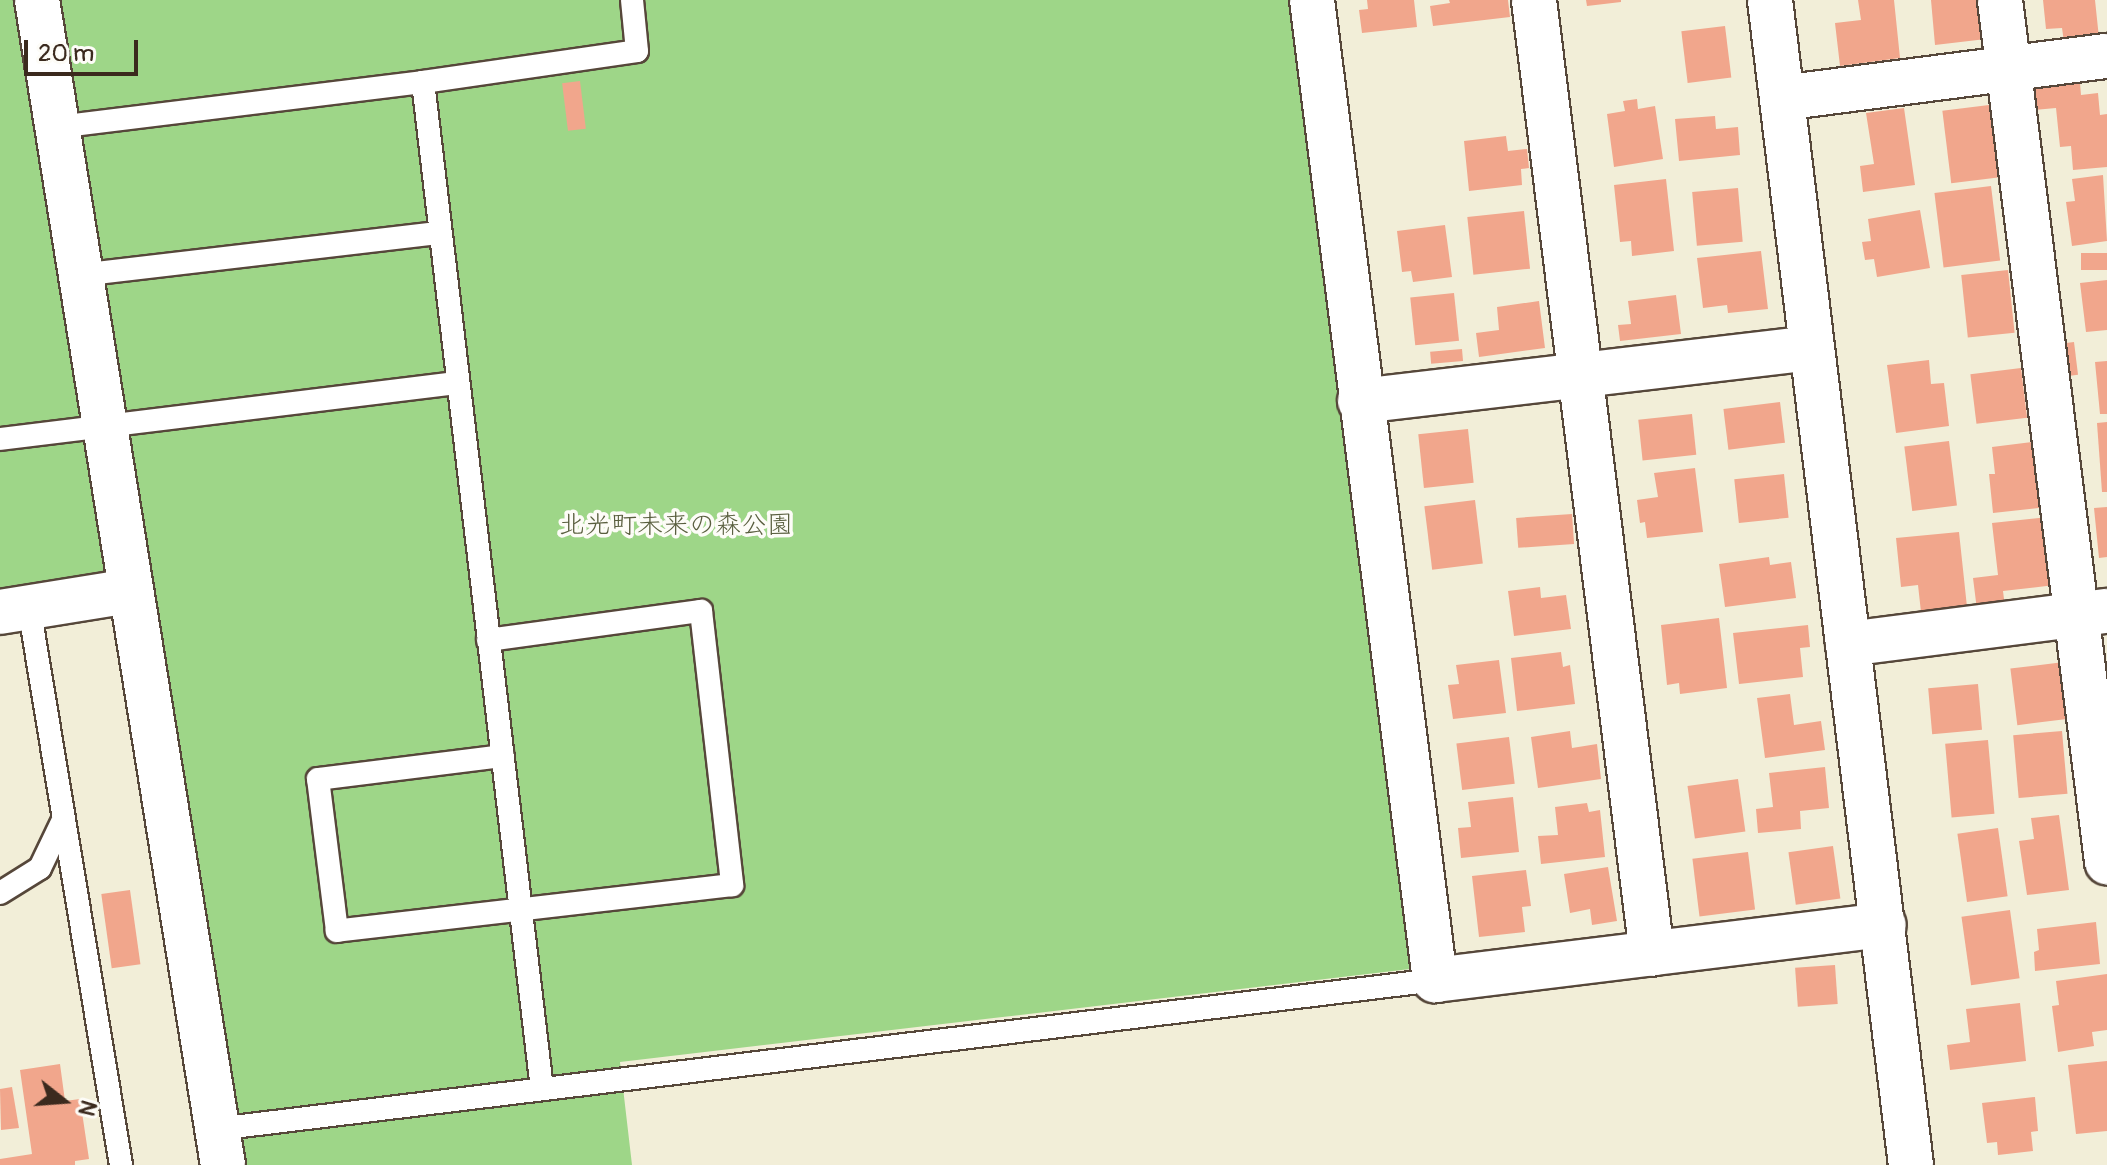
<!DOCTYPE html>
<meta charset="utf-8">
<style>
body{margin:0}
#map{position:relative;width:2107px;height:1165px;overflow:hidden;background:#f2eed8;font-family:Pangolin,"Klee One",sans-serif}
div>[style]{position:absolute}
.green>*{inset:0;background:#9ed688}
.building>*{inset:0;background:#f1a68c;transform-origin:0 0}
.roads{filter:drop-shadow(2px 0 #56473a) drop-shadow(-2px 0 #56473a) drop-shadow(0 2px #56473a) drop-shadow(0 -2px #56473a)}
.service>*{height:22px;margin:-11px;padding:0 11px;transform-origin:11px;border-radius:11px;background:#fff}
.minor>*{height:44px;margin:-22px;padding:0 22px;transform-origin:22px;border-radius:22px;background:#fff}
span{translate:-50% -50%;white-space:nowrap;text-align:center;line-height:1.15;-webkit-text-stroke:7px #fdfcf7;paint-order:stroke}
.park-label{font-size:26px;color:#595e3e}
.north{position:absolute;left:24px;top:1061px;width:80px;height:80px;-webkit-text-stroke:6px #fdfcf7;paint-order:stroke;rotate:107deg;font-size:22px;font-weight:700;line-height:32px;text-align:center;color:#3b2a1e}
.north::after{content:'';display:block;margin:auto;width:28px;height:36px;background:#3b2a1e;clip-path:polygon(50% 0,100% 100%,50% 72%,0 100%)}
.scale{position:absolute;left:24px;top:40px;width:114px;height:36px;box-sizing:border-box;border:4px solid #3b2a1e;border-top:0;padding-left:10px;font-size:24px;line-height:28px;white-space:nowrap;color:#3b2a1e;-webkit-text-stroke:6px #fdfcf7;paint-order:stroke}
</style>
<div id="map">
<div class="green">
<div style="clip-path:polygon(0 0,1293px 0,1410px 969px,620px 1062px,632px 1165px,234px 1165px,151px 575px,0 597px)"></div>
</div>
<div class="building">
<div style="clip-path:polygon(1367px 0,1414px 0,1417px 27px,1362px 33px,1359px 10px,1368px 9px)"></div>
<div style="clip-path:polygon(1449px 0,1508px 0,1510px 17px,1433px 26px,1430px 6px,1450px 3px)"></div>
<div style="clip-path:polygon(1586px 0,1621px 0,1621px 2px,1587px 6px)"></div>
<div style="clip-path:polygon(1858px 0,1894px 0,1900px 58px,1840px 66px,1835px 23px,1861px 20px)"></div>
<div style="clip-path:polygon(1931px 0,1981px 0,1986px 39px,1935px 45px)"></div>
<div style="clip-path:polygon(2043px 0,2095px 0,2099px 38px,2064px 42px,2062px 28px,2046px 29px)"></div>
<div style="left:1725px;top:26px;width:52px;height:44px;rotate:83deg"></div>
<div style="left:580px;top:81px;width:48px;height:18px;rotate:83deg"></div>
<div style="clip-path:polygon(2080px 83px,2081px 95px,2098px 93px,2100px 115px,2107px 114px,2107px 167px,2073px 170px,2071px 146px,2060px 147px,2056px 108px,2034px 110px,2031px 87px)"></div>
<div style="clip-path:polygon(1637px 99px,1638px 109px,1655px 106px,1663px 159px,1614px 167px,1607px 114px,1625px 111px,1623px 101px)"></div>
<div style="left:1989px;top:105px;width:73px;height:47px;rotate:83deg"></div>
<div style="clip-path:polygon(1904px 108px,1915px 185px,1863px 192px,1860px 166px,1874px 164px,1866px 113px)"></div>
<div style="clip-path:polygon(1715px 116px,1716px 129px,1738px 127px,1740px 155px,1679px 161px,1675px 119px)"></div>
<div style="clip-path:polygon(1506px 136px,1508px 151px,1527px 149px,1529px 168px,1521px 169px,1522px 185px,1469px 191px,1464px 141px)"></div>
<div style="clip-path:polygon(2103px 175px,2107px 241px,2072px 246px,2066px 202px,2075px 201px,2072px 179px)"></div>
<div style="clip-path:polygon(1666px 179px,1674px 251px,1632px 256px,1631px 241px,1620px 242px,1614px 185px)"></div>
<div style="left:1991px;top:186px;width:75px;height:57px;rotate:83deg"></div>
<div style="left:1738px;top:188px;width:54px;height:46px;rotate:85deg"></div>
<div style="clip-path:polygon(1920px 210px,1930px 268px,1877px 277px,1874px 259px,1865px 260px,1862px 242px,1871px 241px,1868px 219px)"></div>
<div style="left:1524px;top:211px;width:58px;height:57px;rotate:84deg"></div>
<div style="clip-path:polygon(1445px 225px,1452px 277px,1413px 282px,1411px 271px,1402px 272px,1397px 231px)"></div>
<div style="clip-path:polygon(1761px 251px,1768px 309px,1728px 313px,1727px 305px,1703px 308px,1697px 258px)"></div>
<div style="left:2107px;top:253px;width:17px;height:26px;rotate:90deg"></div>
<div style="left:2008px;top:270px;width:63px;height:47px;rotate:84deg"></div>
<div style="clip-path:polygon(2107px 280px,2107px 330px,2086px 332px,2080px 283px)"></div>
<div style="left:1454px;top:293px;width:48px;height:44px;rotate:84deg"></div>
<div style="clip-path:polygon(1676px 295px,1681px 334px,1620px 341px,1618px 325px,1631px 324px,1628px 301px)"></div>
<div style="clip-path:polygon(1539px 301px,1545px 348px,1479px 357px,1476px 333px,1499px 330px,1497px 307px)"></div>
<div style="left:2074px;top:342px;width:33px;height:18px;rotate:83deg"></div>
<div style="left:1462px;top:349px;width:12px;height:32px;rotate:85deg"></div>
<div style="clip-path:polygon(1929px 360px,1931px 384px,1944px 383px,1949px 426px,1896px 433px,1887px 365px)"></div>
<div style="clip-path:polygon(2107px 361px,2107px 414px,2100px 414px,2095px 362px)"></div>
<div style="left:2021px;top:368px;width:50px;height:51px;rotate:83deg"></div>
<div style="left:1780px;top:402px;width:41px;height:57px;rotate:83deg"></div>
<div style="left:1692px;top:414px;width:41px;height:54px;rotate:84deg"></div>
<div style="clip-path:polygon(2107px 422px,2107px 492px,2102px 492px,2097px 423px)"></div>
<div style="left:1468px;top:429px;width:54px;height:50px;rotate:84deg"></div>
<div style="left:1949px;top:441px;width:65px;height:45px;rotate:83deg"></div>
<div style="clip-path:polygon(2040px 441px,2047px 507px,1993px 513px,1989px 474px,1995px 474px,1992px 447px)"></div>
<div style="clip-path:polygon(1695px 468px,1703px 532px,1647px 538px,1645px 522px,1640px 523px,1637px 500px,1658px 497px,1654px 473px)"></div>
<div style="left:1784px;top:474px;width:44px;height:50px;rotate:84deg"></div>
<div style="left:1475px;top:500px;width:64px;height:51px;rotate:83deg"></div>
<div style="clip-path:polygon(2107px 507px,2107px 557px,2099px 558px,2094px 508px)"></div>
<div style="left:1572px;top:514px;width:30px;height:56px;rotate:86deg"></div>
<div style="clip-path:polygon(2048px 517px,2055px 585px,2003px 591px,2005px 607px,1977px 610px,1973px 578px,1998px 575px,1992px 523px)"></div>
<div style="clip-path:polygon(1959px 532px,1967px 607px,1921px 612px,1918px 585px,1901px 587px,1896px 538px)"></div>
<div style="clip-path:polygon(1769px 557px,1770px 565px,1791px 562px,1796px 598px,1725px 607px,1719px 564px)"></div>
<div style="clip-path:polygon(1540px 587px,1541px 598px,1566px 595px,1571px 629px,1514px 636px,1508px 591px)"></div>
<div style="clip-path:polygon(1719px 618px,1727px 688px,1680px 694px,1679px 683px,1667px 685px,1661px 625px)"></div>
<div style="clip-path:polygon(1808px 625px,1810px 647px,1800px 648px,1803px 677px,1739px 684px,1733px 633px)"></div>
<div style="clip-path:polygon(1561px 652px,1563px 667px,1570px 665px,1575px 704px,1517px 711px,1511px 658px)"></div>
<div style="clip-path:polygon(1499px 660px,1506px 713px,1453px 719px,1448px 685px,1459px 684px,1456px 665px)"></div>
<div style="left:2064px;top:662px;width:57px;height:54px;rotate:83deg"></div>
<div style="left:1978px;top:684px;width:46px;height:50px;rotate:85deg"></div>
<div style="clip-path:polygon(1790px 694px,1794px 725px,1821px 721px,1825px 750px,1765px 758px,1757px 698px)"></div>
<div style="clip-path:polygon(1570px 731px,1572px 748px,1597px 744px,1601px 779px,1538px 788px,1531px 737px)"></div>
<div style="left:2062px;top:731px;width:63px;height:49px;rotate:85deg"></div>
<div style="left:1509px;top:737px;width:47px;height:53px;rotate:83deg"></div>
<div style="left:1988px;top:740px;width:74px;height:43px;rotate:85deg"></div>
<div style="clip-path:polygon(1825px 767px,1829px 808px,1800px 811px,1801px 829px,1758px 833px,1756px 809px,1773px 807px,1769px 773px)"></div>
<div style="left:1738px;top:779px;width:53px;height:51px;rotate:82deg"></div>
<div style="clip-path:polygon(1513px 797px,1519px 852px,1461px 858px,1458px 828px,1471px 827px,1468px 802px)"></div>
<div style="clip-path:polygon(1587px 803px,1589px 812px,1600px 810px,1605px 857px,1541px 864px,1538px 836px,1558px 835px,1555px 807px)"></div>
<div style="clip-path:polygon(2059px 815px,2069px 890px,2027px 895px,2019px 841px,2034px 839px,2031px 818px)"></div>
<div style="left:1998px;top:828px;width:69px;height:41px;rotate:82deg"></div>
<div style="left:1833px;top:846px;width:53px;height:45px;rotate:82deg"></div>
<div style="left:1748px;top:852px;width:58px;height:56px;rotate:83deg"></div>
<div style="clip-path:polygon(1608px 867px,1617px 921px,1592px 925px,1590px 909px,1570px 913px,1564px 874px)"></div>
<div style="clip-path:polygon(1526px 870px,1531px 906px,1522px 907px,1525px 932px,1479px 937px,1472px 876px)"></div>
<div style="left:130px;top:890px;width:75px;height:29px;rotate:82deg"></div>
<div style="left:2010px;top:910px;width:69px;height:49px;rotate:82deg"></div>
<div style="clip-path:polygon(2096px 922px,2100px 964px,2035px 971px,2034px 952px,2039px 950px,2037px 929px)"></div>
<div style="left:1835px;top:965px;width:39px;height:40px;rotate:86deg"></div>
<div style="clip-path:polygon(2107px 974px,2107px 1030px,2092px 1032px,2094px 1046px,2058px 1052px,2052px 1006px,2059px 1005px,2056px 981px)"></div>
<div style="clip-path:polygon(2020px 1003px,2026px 1061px,1950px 1070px,1947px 1045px,1970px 1042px,1966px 1009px)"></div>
<div style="clip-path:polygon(2107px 1061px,2107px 1131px,2076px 1134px,2068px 1065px)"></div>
<div style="clip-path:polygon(60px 1064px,65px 1101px,80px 1099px,89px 1159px,75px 1161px,75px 1165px,0 1165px,0 1159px,32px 1154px,20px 1070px)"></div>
<div style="clip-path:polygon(12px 1087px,19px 1128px,1px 1130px,0 1089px)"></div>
<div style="clip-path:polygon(2035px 1097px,2038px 1131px,2031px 1132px,2033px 1151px,1998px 1155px,1997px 1142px,1987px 1143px,1982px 1103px)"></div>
</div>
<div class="roads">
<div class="service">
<div style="left:57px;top:127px;width:369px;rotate:-7deg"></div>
<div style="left:80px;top:275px;width:362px;rotate:-6.7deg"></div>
<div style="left:0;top:439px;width:461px;rotate:-7deg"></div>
<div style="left:29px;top:607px;width:566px;rotate:80.64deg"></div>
<div style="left:488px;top:640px;width:215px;rotate:-7.8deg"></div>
<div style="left:701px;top:611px;width:276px;rotate:83.5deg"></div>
<div style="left:732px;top:885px;width:398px;rotate:173.4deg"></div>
<div style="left:337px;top:931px;width:153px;rotate:-97.1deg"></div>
<div style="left:318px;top:779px;width:186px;rotate:-7.1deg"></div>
<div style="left:0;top:893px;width:47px;rotate:-32deg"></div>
<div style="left:40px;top:868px;width:53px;rotate:-64.4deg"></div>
<div style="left:542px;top:1089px;width:1014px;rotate:-96.74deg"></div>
<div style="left:423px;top:82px;width:216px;rotate:-8.2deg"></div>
<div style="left:637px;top:51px;width:51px;rotate:-95.6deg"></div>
<div style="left:217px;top:1129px;width:1227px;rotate:-6.97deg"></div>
</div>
<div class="minor">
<div style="left:37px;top:0;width:1180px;rotate:80.93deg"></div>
<div style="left:1312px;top:0;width:988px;rotate:82.85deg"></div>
<div style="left:1435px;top:980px;width:452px;rotate:-7deg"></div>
<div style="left:1534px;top:0;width:961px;rotate:82.95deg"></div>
<div style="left:1770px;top:0;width:1174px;rotate:83.1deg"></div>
<div style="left:2000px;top:0;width:869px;rotate:82.92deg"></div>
<div style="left:1782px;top:98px;width:328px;rotate:-7.4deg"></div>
<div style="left:1360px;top:401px;width:453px;rotate:-6.7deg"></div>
<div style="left:0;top:612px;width:132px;rotate:-9.2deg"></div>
<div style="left:1848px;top:644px;width:261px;rotate:-7.3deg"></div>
</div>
</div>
<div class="park-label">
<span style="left:676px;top:526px">北光町未来の森公園</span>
</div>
<div class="north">N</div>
<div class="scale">20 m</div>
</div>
